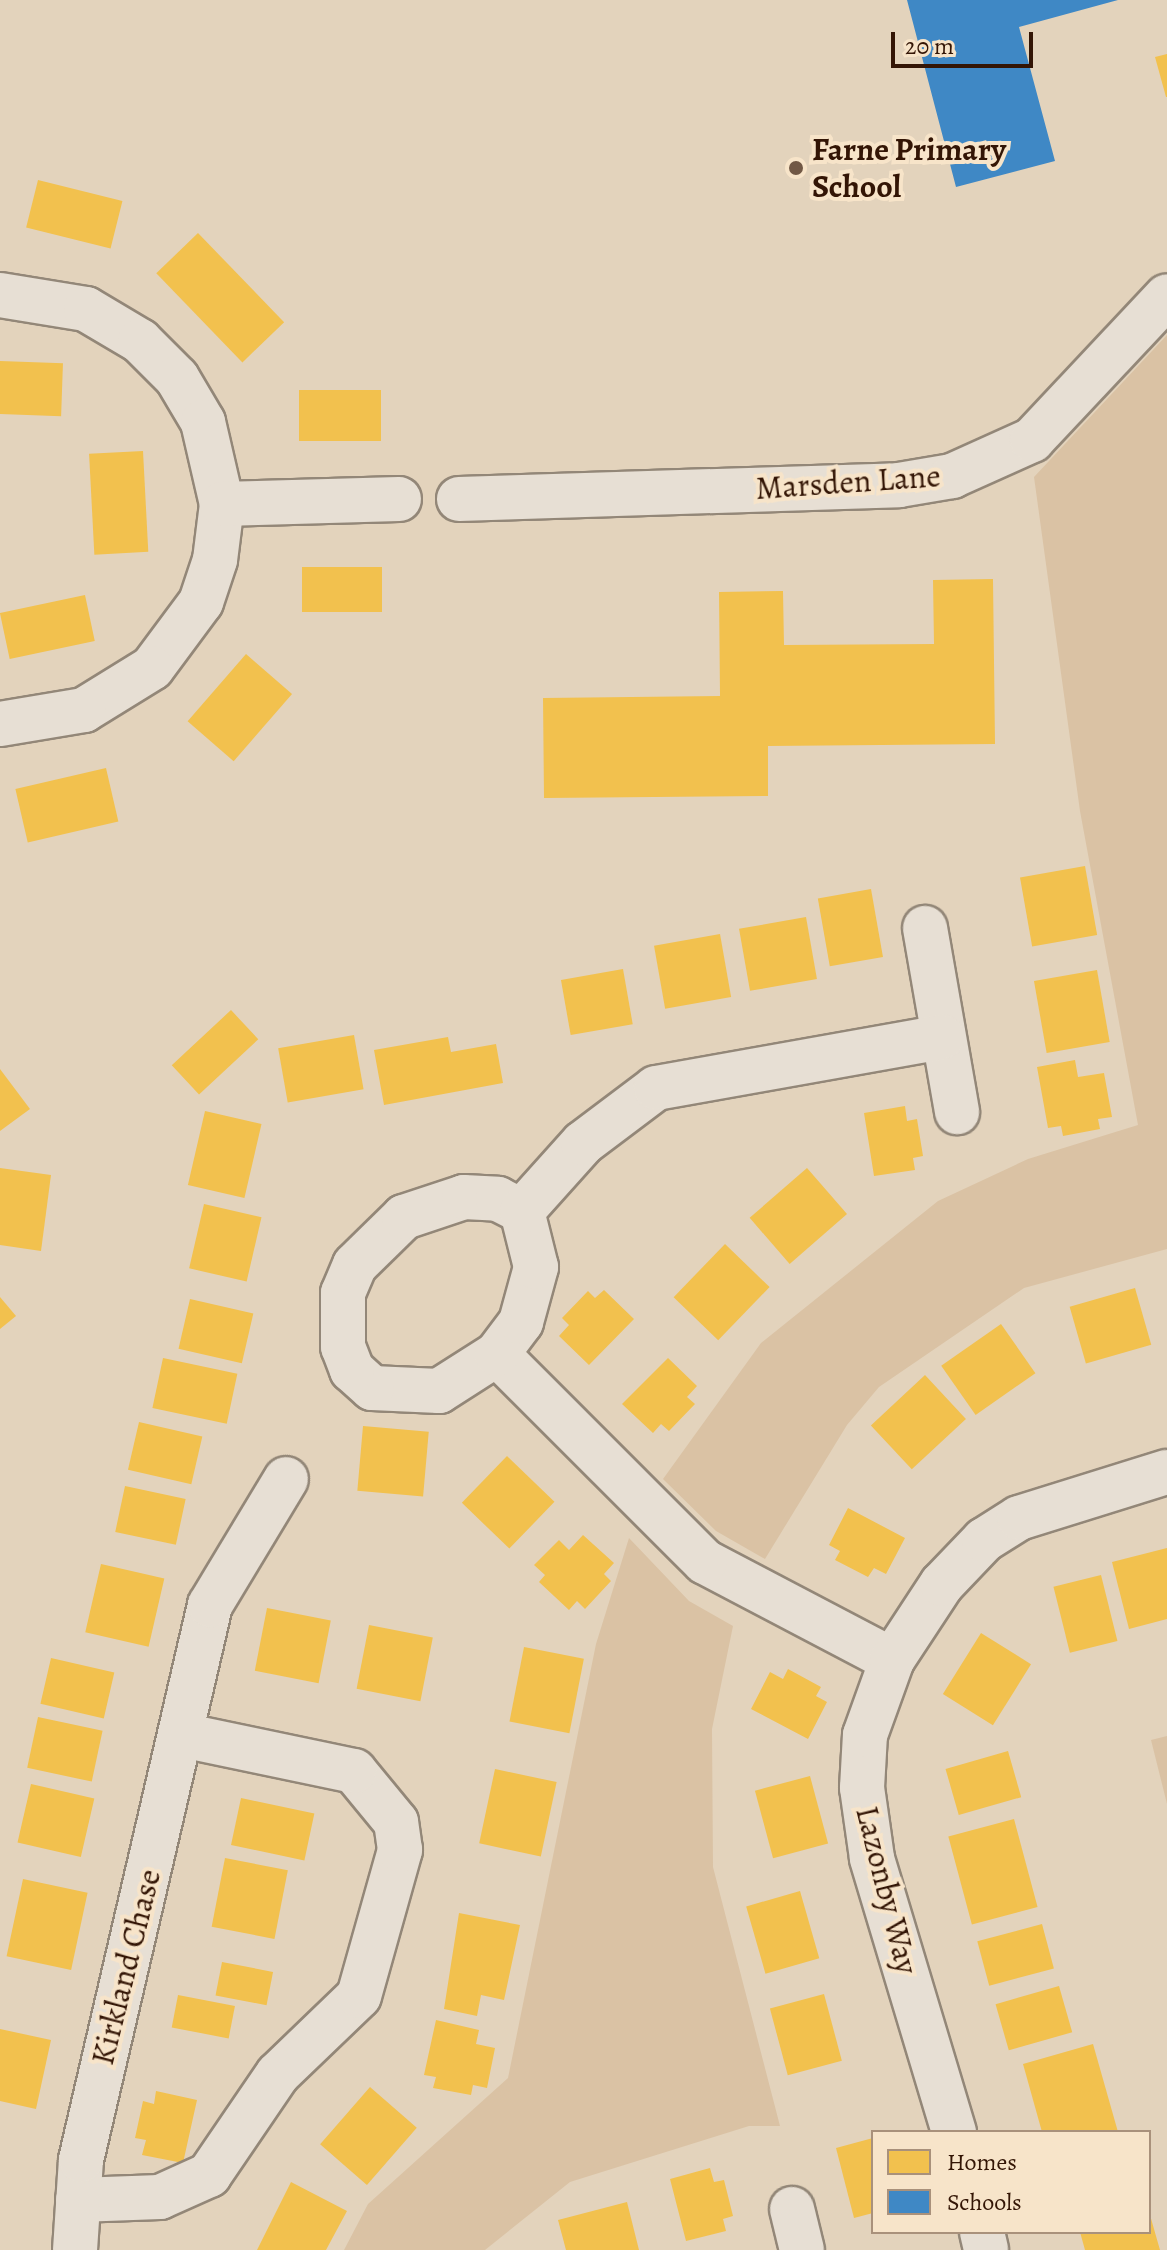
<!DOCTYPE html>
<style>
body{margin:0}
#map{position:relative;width:1167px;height:2250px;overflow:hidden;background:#e3d3bc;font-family:Alegreya,serif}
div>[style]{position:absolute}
.green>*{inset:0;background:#dac2a4}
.homes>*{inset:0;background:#f2c14e;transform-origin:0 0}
.schools>*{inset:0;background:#3f88c5}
.roads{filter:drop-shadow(2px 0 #938778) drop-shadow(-2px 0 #938778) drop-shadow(0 2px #938778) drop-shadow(0 -2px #938778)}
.minor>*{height:44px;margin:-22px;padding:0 22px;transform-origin:22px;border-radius:22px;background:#e7dfd4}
.dots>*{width:22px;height:22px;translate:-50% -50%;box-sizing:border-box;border:4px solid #f7e4c9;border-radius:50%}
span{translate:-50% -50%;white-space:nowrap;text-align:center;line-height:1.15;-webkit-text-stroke:8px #f7e4c9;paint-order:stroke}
.poi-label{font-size:32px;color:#331505;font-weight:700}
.left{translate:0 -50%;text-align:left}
.street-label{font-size:32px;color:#331505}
.legend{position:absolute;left:871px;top:2130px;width:280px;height:104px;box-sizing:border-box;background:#f7e4c9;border:2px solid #a9917b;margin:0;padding:10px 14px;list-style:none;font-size:24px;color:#331505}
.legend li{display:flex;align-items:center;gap:16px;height:40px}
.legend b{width:40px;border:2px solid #a9917b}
.scale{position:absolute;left:891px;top:32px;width:142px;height:36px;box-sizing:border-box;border:4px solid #331505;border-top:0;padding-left:10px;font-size:24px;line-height:28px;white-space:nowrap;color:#331505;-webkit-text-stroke:6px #f7e4c9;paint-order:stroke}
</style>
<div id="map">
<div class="green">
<div style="clip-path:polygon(1167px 335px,1167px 1249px,1024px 1288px,879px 1387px,847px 1425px,765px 1559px,716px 1531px,663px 1479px,761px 1343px,938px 1201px,1028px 1159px,1138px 1125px,1080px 811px,1034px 477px)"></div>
<div style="clip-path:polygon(629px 1538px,689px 1601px,733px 1626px,712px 1729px,713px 1867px,780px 2126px,749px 2126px,570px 2182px,485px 2250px,344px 2250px,368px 2204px,508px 2078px,596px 1644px)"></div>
<div style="clip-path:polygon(1167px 1736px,1167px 1804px,1151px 1740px)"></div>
</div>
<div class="homes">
<div style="clip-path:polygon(1167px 54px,1167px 97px,1166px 97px,1155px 57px)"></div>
<div style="left:38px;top:180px;width:87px;height:49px;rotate:14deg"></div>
<div style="left:198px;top:233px;width:124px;height:58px;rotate:46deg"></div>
<div style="left:0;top:361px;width:63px;height:53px;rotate:2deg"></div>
<div style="left:299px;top:390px;width:82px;height:51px"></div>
<div style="left:143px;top:451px;width:101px;height:54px;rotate:87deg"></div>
<div style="left:382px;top:567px;width:45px;height:80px;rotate:90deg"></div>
<div style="clip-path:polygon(993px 579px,995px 744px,768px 746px,768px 796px,544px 798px,543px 698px,720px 696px,719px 592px,783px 591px,784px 645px,934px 644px,933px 580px)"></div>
<div style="left:85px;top:595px;width:47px;height:87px;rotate:78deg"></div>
<div style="left:246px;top:654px;width:61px;height:89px;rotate:41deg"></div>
<div style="left:106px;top:768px;width:55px;height:93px;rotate:77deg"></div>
<div style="left:1085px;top:866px;width:70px;height:66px;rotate:80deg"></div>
<div style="left:871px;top:889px;width:69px;height:54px;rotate:80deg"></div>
<div style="left:806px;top:917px;width:63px;height:68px;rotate:80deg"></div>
<div style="left:720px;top:934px;width:64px;height:67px;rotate:80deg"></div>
<div style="left:623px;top:969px;width:56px;height:63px;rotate:80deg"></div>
<div style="left:1097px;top:970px;width:73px;height:64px;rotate:80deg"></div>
<div style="left:231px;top:1010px;width:40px;height:81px;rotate:47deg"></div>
<div style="left:354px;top:1035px;width:55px;height:77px;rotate:80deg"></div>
<div style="clip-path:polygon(448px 1037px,451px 1052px,496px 1044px,503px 1083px,384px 1105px,374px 1050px)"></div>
<div style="clip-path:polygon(1075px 1060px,1078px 1077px,1104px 1073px,1112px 1117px,1098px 1119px,1100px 1129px,1063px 1136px,1061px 1126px,1048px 1128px,1037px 1067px)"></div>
<div style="clip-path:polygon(0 1069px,30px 1109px,0 1131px)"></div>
<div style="clip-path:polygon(905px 1106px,907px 1121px,917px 1119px,923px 1156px,913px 1158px,915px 1170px,874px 1176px,864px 1113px)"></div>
<div style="left:205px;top:1111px;width:58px;height:76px;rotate:13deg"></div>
<div style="clip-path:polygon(0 1168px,51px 1175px,41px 1251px,0 1245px)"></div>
<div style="left:807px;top:1168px;width:61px;height:76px;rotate:49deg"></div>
<div style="left:204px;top:1204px;width:59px;height:66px;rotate:13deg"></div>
<div style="left:725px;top:1244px;width:62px;height:74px;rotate:44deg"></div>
<div style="left:1135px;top:1288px;width:59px;height:68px;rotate:74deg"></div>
<div style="clip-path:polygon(604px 1290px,634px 1319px,589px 1365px,559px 1336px,569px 1325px,562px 1318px,588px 1291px,595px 1298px)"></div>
<div style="clip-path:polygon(0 1297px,16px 1316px,0 1329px)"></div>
<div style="left:190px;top:1299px;width:65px;height:51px;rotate:13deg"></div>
<div style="left:1001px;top:1324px;width:60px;height:73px;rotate:55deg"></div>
<div style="left:163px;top:1358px;width:76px;height:51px;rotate:12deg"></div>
<div style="clip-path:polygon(668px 1358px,697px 1386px,687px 1397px,695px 1404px,669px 1431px,661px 1424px,653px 1433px,622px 1404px)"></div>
<div style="left:925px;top:1375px;width:60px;height:74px;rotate:47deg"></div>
<div style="left:139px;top:1422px;width:65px;height:49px;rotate:13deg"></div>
<div style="left:363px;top:1426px;width:66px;height:65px;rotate:5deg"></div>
<div style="left:507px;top:1456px;width:66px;height:65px;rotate:44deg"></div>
<div style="left:125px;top:1486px;width:62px;height:47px;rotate:12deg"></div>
<div style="clip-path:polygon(848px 1508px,905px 1538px,886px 1574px,874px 1568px,868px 1577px,835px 1560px,840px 1551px,829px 1545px)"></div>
<div style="clip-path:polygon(583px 1535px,614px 1563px,604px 1574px,611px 1581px,585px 1609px,577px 1601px,569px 1610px,539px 1582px,545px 1575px,534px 1565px,559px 1540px,569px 1550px)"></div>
<div style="clip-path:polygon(1167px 1548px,1167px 1619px,1129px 1629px,1112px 1562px)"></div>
<div style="left:101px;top:1564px;width:65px;height:70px;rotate:13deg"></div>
<div style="left:1101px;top:1575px;width:68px;height:49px;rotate:76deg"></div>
<div style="left:267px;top:1608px;width:65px;height:64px;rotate:11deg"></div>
<div style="left:369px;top:1625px;width:65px;height:65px;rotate:11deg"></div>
<div style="left:981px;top:1633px;width:59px;height:72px;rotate:32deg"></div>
<div style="left:524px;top:1647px;width:61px;height:76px;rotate:11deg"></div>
<div style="left:51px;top:1658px;width:65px;height:47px;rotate:13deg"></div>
<div style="clip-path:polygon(788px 1669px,821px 1687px,816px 1696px,827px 1702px,808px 1739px,751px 1709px,770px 1672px,783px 1679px)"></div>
<div style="left:38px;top:1717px;width:66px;height:52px;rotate:12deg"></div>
<div style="left:1008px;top:1751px;width:48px;height:65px;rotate:74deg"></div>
<div style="left:495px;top:1769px;width:63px;height:76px;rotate:12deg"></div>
<div style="left:810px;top:1776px;width:70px;height:57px;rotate:75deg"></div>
<div style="left:31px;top:1784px;width:65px;height:60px;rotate:13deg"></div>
<div style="left:241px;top:1798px;width:75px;height:48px;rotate:12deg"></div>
<div style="left:1014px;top:1819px;width:91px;height:68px;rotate:75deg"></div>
<div style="left:225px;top:1858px;width:64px;height:70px;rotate:11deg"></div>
<div style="left:23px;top:1879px;width:66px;height:79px;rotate:12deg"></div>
<div style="left:800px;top:1891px;width:70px;height:56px;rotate:74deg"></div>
<div style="clip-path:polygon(459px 1913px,520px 1925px,504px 2000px,481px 1995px,477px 2016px,444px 2009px)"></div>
<div style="left:1042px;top:1924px;width:46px;height:67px;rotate:75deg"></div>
<div style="left:222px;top:1962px;width:52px;height:34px;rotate:11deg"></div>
<div style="left:1059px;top:1986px;width:48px;height:66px;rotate:74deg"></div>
<div style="left:824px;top:1994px;width:69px;height:56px;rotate:75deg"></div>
<div style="left:178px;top:1995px;width:58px;height:33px;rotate:11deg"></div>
<div style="clip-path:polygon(436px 2020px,479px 2030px,476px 2044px,495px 2048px,487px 2088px,473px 2085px,471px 2095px,433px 2088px,436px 2077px,424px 2075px)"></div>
<div style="clip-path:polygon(0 2029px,51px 2040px,36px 2109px,0 2101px)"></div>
<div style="clip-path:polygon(1093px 2044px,1118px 2132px,1042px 2132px,1023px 2064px)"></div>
<div style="left:370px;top:2087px;width:62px;height:76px;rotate:41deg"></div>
<div style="clip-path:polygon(156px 2091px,197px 2100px,183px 2163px,142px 2155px,146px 2140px,135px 2138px,143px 2101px,154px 2104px)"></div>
<div style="clip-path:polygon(873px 2138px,873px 2213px,854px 2218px,836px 2148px)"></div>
<div style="clip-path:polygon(710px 2168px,714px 2182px,724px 2180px,733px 2216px,723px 2219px,726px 2231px,686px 2241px,670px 2179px)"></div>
<div style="clip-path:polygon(291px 2182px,347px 2211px,326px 2250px,257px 2250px)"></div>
<div style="clip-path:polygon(627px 2202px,639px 2250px,566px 2250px,558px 2220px)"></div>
<div style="clip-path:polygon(1150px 2215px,1160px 2250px,1085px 2250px,1080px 2232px,1149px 2232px)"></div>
</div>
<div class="schools">
<div style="clip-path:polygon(907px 0,1118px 0,1019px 27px,1055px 161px,956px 187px)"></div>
</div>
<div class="roads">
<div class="minor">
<div style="left:0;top:295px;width:87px;rotate:9.2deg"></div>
<div style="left:86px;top:309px;width:63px;rotate:30.7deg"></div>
<div style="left:140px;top:341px;width:52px;rotate:45deg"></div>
<div style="left:177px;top:378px;width:51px;rotate:59.4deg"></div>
<div style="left:203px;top:422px;width:84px;rotate:77deg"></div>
<div style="left:222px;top:504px;width:56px;rotate:97.1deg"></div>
<div style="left:215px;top:560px;width:44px;rotate:108.4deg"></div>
<div style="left:201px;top:602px;width:82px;rotate:126.6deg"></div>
<div style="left:152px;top:668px;width:80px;rotate:148.3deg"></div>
<div style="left:84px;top:710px;width:85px;rotate:170.5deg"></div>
<div style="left:459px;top:499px;width:440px;rotate:-1.8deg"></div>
<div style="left:899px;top:485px;width:54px;rotate:-9.6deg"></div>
<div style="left:952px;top:476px;width:88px;rotate:-24.2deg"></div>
<div style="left:1032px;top:440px;width:197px;rotate:-46.8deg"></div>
<div style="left:222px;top:504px;width:177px;rotate:-1.6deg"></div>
<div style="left:925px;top:928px;width:187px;rotate:80.1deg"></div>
<div style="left:497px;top:1354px;width:69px;rotate:147.5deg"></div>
<div style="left:439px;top:1391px;width:67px;rotate:-177.4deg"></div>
<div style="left:372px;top:1388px;width:27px;rotate:-138deg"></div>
<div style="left:352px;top:1370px;width:25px;rotate:-111deg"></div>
<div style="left:343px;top:1347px;width:54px;rotate:-90deg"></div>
<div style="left:343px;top:1293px;width:30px;rotate:-67deg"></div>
<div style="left:355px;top:1265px;width:69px;rotate:-44.4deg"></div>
<div style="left:404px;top:1217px;width:63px;rotate:-18.4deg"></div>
<div style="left:464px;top:1197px;width:34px;rotate:3deg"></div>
<div style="left:498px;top:1199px;width:27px;rotate:27deg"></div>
<div style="left:892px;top:1660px;width:211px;rotate:-152.3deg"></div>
<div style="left:705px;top:1562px;width:294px;rotate:-135deg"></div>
<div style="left:497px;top:1354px;width:40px;rotate:-53deg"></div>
<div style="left:521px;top:1322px;width:57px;rotate:-74.7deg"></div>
<div style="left:536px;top:1267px;width:58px;rotate:-104deg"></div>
<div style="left:522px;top:1211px;width:91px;rotate:-48.1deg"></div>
<div style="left:583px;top:1143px;width:91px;rotate:-37deg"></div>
<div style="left:656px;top:1088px;width:291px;rotate:-10.1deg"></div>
<div style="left:954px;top:2132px;width:286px;rotate:-106.7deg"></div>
<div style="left:872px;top:1858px;width:71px;rotate:-98.1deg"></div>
<div style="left:862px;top:1788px;width:53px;rotate:-86.8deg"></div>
<div style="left:865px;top:1735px;width:80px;rotate:-70.2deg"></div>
<div style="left:892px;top:1660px;width:91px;rotate:-56.7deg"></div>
<div style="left:942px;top:1584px;width:61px;rotate:-46.3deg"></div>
<div style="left:984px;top:1540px;width:41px;rotate:-32.2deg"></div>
<div style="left:1019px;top:1518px;width:155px;rotate:-17.3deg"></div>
<div style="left:78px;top:2200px;width:82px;rotate:-2.1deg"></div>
<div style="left:160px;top:2197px;width:54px;rotate:-24.2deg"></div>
<div style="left:209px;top:2175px;width:122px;rotate:-55.7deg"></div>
<div style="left:278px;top:2074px;width:112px;rotate:-43.9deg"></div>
<div style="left:359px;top:1996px;width:152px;rotate:-74.3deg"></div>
<div style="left:400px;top:1850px;width:28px;rotate:-98deg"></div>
<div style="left:396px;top:1822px;width:66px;rotate:-129.5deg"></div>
<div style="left:354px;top:1771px;width:176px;rotate:-168.2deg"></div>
<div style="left:792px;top:2209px;width:42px;rotate:76.3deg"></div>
<div style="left:982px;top:2232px;width:18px;rotate:77deg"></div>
<div style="left:75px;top:2250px;width:90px;rotate:-86.2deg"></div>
<div style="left:81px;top:2160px;width:570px;rotate:-76.91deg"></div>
<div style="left:210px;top:1605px;width:147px;rotate:-58.9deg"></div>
</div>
</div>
<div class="dots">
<div style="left:796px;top:168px;background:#715845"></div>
</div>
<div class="poi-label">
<span class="left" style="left:812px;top:168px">Farne Primary<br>School</span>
</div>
<div class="street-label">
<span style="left:848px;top:482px;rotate:-4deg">Marsden Lane</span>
<span style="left:887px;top:1890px;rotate:76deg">Lazonby Way</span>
<span style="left:126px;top:1967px;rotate:-76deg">Kirkland Chase</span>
</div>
<ul class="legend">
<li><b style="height:22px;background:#f2c14e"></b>Homes</li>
<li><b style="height:22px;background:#3f88c5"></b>Schools</li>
</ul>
<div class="scale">20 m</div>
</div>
